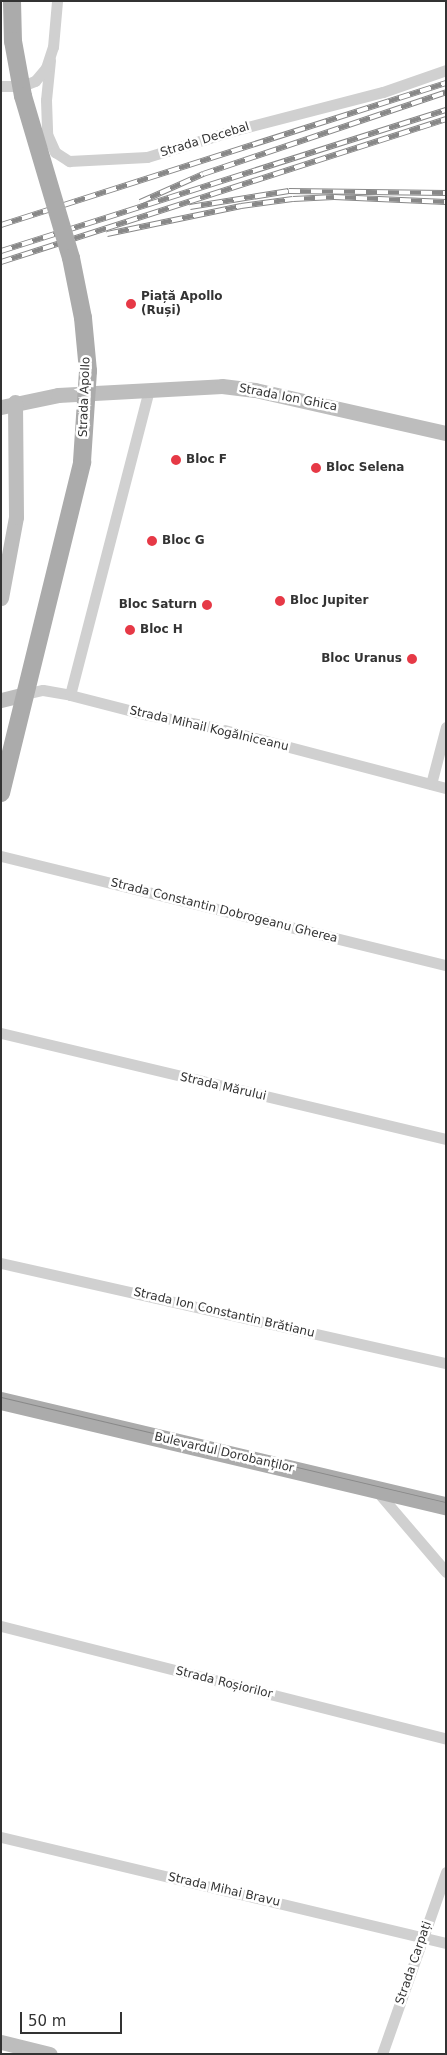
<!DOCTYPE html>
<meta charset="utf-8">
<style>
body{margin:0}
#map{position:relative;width:447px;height:2055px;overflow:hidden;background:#fff;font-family:"DejaVu Sans",sans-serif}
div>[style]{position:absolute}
.street>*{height:11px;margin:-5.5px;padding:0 5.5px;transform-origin:5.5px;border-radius:5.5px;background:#d0d0d0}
.secondary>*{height:15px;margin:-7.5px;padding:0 7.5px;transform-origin:7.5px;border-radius:7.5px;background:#bdbdbd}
.primary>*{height:18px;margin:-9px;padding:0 9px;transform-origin:9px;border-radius:9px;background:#ababab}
.tram>*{height:1px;margin:-0.5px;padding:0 0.5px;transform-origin:0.5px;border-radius:0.5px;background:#888}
.rail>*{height:5.5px;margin-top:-2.75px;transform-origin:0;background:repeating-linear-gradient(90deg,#fff 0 11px,#888 0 22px);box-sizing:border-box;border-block:1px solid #888}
.primary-bridge>*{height:18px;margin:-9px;padding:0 9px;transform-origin:9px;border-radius:9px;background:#ababab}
.dots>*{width:14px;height:14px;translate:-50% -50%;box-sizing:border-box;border:2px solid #fff;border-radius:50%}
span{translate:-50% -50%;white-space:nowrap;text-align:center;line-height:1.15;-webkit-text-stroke:5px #fff;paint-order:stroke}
.street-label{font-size:12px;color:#333}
.poi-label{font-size:12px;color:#333;font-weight:700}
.left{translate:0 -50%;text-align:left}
.right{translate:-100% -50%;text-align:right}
.frame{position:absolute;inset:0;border:2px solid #333;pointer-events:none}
.scale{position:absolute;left:20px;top:2012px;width:102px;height:22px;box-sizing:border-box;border:2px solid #333;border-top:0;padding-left:6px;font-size:15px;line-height:18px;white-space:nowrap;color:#333;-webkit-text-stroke:4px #fff;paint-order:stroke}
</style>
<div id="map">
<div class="street">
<div style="left:50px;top:60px;width:40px;rotate:95.7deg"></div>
<div style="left:46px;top:100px;width:34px;rotate:88deg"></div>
<div style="left:47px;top:134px;width:20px;rotate:66deg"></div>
<div style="left:55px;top:152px;width:17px;rotate:33deg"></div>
<div style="left:69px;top:161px;width:78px;rotate:-2.9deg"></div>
<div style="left:147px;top:157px;width:89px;rotate:-17deg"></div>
<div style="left:232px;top:131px;width:156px;rotate:-14.5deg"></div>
<div style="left:383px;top:92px;width:67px;rotate:-19.2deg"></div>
<div style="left:1px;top:86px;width:21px"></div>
<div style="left:22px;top:86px;width:14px;rotate:-21deg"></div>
<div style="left:35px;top:81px;width:17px;rotate:-50deg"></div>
<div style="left:46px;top:68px;width:22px;rotate:-72deg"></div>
<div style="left:53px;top:47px;width:46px;rotate:-85deg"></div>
<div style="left:25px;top:694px;width:18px;rotate:-13deg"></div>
<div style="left:43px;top:690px;width:27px;rotate:10deg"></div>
<div style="left:70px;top:695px;width:76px;rotate:14.4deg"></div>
<div style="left:144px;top:714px;width:70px;rotate:10.7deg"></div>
<div style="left:213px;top:727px;width:241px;rotate:14.7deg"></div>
<div style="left:70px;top:695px;width:316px;rotate:-75.5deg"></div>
<div style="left:431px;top:784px;width:59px;rotate:-75.3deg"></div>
<div style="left:1px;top:856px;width:458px;rotate:13.8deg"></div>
<div style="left:1px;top:1033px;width:457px;rotate:13.4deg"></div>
<div style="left:1px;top:1263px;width:456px;rotate:12.7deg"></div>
<div style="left:376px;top:1490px;width:108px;rotate:49.5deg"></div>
<div style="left:1px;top:1626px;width:459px;rotate:14.2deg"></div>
<div style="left:1px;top:1837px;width:457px;rotate:13.4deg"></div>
<div style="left:382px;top:2054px;width:193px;rotate:-70.6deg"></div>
</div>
<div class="secondary">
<div style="left:1px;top:407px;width:58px;rotate:-11.9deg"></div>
<div style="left:58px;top:395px;width:164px;rotate:-3.1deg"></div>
<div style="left:222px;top:386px;width:33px;rotate:7deg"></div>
<div style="left:255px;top:390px;width:196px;rotate:12.7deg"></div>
<div style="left:1px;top:598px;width:82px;rotate:-79.5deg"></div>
<div style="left:16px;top:517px;width:115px;rotate:-90.5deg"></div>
<div style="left:1px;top:700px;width:25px;rotate:-14deg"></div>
<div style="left:1px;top:2042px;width:50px;rotate:13.8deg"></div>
</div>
<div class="primary">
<div style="left:1px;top:793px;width:341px;rotate:-76.2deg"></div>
<div style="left:1px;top:1401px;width:457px;rotate:13.3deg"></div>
</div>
<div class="tram">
<div style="left:1px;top:1397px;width:457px;rotate:13.3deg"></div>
</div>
<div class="rail">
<div style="left:140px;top:202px;width:69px;rotate:-24deg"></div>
<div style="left:203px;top:174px;width:256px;rotate:-18.6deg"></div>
<div style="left:190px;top:207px;width:100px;rotate:-9.2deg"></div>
<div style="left:289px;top:191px;width:157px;rotate:0.7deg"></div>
<div style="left:1px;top:225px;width:467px;rotate:-17.7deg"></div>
<div style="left:107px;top:234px;width:137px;rotate:-11.8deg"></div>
<div style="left:241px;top:206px;width:52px;rotate:-7.7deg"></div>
<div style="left:293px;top:199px;width:41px;rotate:-2.8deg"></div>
<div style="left:334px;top:197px;width:112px;rotate:2.6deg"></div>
<div style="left:1px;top:251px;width:467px;rotate:-17.6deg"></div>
<div style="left:1px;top:262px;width:467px;rotate:-17.8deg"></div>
</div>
<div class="primary-bridge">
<div style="left:12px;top:1px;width:40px;rotate:88.6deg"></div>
<div style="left:13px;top:41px;width:56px;rotate:79.7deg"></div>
<div style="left:23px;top:96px;width:169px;rotate:73.5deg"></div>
<div style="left:71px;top:258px;width:61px;rotate:78.7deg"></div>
<div style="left:83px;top:318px;width:53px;rotate:84.6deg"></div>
<div style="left:88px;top:371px;width:91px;rotate:93.8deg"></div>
</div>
<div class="dots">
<div style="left:131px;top:304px;background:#e63946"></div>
<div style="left:176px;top:460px;background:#e63946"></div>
<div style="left:316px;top:468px;background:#e63946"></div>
<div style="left:152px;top:541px;background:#e63946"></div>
<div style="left:280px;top:601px;background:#e63946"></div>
<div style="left:207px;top:605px;background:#e63946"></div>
<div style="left:130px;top:630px;background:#e63946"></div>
<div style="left:412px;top:659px;background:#e63946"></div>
</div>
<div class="street-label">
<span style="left:205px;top:140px;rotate:-17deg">Strada Decebal</span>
<span style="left:85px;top:397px;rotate:-88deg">Strada Apollo</span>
<span style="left:288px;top:398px;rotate:11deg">Strada Ion Ghica</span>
<span style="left:209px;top:729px;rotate:13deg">Strada Mihail Kogălniceanu</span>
<span style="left:224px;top:911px;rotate:14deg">Strada Constantin Dobrogeanu Gherea</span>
<span style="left:223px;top:1087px;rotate:13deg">Strada Mărului</span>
<span style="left:224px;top:1313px;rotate:13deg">Strada Ion Constantin Brătianu</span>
<span style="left:224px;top:1453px;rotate:13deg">Bulevardul Dorobanților</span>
<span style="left:224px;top:1683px;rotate:14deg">Strada Roșiorilor</span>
<span style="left:224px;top:1890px;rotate:13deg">Strada Mihai Bravu</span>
<span style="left:414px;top:1963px;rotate:-71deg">Strada Carpați</span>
</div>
<div class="poi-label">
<span class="left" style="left:141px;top:304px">Piață Apollo<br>(Ruși)</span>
<span class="left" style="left:186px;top:460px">Bloc F</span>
<span class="left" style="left:326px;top:468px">Bloc Selena</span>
<span class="left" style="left:162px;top:541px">Bloc G</span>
<span class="left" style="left:290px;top:601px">Bloc Jupiter</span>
<span class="right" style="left:197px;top:605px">Bloc Saturn</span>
<span class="left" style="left:140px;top:630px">Bloc H</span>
<span class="right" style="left:402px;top:659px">Bloc Uranus</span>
</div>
<div class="frame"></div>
<div class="scale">50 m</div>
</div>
